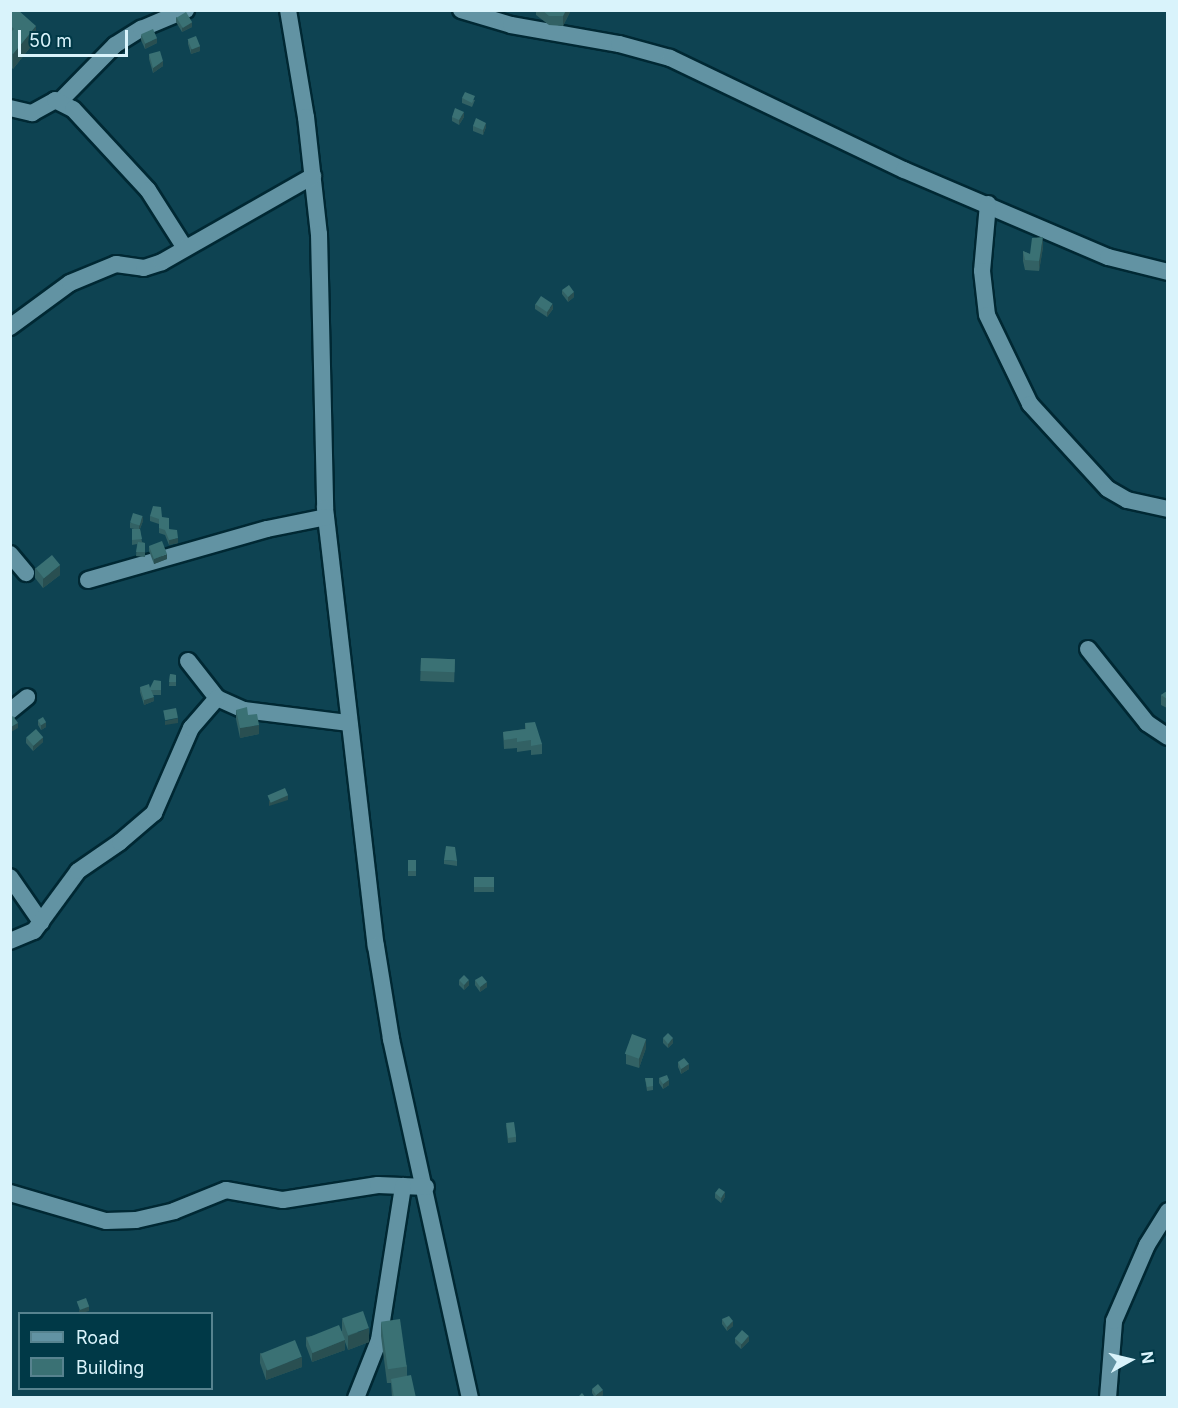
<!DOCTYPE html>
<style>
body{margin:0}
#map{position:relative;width:1178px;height:1408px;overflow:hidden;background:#0e4352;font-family:Inter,sans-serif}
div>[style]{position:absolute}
.roads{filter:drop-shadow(2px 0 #002833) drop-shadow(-2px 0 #002833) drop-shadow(0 2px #002833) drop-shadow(0 -2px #002833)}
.street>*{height:16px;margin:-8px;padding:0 8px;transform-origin:8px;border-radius:8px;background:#6293a3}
.wall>*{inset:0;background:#326164;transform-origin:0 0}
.shaded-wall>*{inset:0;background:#294f51}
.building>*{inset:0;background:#3a7174;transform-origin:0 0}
span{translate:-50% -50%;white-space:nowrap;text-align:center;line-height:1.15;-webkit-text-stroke:5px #003947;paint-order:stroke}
.frame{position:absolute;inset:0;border:12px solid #d9f3fb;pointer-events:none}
.legend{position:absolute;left:18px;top:1312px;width:195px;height:78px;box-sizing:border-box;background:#003947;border:2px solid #57838f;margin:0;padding:8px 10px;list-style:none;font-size:18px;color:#d9f3fb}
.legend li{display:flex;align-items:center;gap:12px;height:30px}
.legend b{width:30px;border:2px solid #57838f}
.north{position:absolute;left:1100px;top:1330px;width:60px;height:60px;-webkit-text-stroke:4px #003947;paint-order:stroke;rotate:82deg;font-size:16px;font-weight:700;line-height:24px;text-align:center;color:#d9f3fb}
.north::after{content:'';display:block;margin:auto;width:21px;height:27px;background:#d9f3fb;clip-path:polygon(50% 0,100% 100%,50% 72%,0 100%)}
.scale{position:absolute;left:18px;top:30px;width:110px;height:27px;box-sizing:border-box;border:3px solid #d9f3fb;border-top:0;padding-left:8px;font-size:18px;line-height:21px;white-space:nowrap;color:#d9f3fb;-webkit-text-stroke:4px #003947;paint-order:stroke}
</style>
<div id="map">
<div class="roads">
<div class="street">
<div style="left:288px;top:10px;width:109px;rotate:80.5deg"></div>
<div style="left:306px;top:117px;width:118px;rotate:83.7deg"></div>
<div style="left:319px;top:234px;width:274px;rotate:88.7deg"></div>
<div style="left:325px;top:508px;width:441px;rotate:83.4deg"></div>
<div style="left:376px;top:946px;width:94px;rotate:80.8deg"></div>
<div style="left:391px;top:1039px;width:368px;rotate:77.6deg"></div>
<div style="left:461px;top:10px;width:52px;rotate:16.7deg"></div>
<div style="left:511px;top:25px;width:110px;rotate:10deg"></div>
<div style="left:619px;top:44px;width:53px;rotate:15.4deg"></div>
<div style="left:670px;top:58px;width:259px;rotate:25.6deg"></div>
<div style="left:904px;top:170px;width:222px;rotate:23.1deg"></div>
<div style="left:1108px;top:257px;width:62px;rotate:14deg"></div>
<div style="left:60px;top:101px;width:78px;rotate:-45.5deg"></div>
<div style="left:115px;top:45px;width:31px;rotate:-32deg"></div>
<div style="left:141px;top:29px;width:49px;rotate:-22.9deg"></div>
<div style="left:10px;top:108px;width:23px;rotate:13deg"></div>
<div style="left:32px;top:113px;width:26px;rotate:-29deg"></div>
<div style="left:55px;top:100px;width:20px;rotate:27deg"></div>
<div style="left:73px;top:109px;width:110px;rotate:47.2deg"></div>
<div style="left:148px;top:190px;width:69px;rotate:57.5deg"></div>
<div style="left:988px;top:204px;width:67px;rotate:95.1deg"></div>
<div style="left:982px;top:271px;width:44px;rotate:83.5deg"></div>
<div style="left:987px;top:315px;width:99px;rotate:64.2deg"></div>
<div style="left:1030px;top:404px;width:115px;rotate:47.5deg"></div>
<div style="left:1108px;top:489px;width:22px;rotate:30deg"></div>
<div style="left:1127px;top:500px;width:42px;rotate:12.4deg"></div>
<div style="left:10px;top:327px;width:74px;rotate:-36.3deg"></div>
<div style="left:70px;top:283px;width:50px;rotate:-22.4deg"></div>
<div style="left:116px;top:264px;width:28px;rotate:8deg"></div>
<div style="left:144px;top:268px;width:19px;rotate:-18deg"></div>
<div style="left:162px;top:262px;width:174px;rotate:-29.7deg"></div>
<div style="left:10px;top:554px;width:25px;rotate:50deg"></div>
<div style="left:88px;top:580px;width:186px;rotate:-15.9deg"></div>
<div style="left:267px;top:529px;width:60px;rotate:-11.5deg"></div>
<div style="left:1088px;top:649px;width:95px;rotate:51.4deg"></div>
<div style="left:1147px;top:723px;width:25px;rotate:34deg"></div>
<div style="left:188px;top:661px;width:47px;rotate:51.9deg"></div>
<div style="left:217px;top:698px;width:30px;rotate:24deg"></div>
<div style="left:244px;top:710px;width:106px;rotate:7.1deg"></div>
<div style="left:10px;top:711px;width:22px;rotate:-39deg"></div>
<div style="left:10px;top:877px;width:55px;rotate:55.4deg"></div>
<div style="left:10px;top:941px;width:26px;rotate:-23deg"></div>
<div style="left:34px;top:931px;width:74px;rotate:-53.7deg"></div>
<div style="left:78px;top:871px;width:51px;rotate:-34.6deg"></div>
<div style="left:120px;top:842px;width:45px;rotate:-40.5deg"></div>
<div style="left:154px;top:813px;width:93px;rotate:-66.5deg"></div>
<div style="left:191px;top:728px;width:40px;rotate:-49deg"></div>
<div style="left:10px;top:1193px;width:100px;rotate:16.3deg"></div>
<div style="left:106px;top:1221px;width:30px;rotate:-2deg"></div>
<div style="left:136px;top:1220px;width:39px;rotate:-13deg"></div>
<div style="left:174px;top:1211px;width:56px;rotate:-22deg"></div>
<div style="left:226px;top:1190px;width:58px;rotate:10deg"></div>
<div style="left:283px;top:1200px;width:96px;rotate:-9deg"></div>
<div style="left:378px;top:1185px;width:48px;rotate:2.4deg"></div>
<div style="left:356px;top:1398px;width:62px;rotate:-68.4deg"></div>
<div style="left:379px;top:1340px;width:156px;rotate:-81.1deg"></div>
<div style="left:1108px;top:1398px;width:77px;rotate:-85.5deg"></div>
<div style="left:1114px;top:1321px;width:83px;rotate:-66.5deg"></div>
<div style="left:1147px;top:1245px;width:40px;rotate:-58deg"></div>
</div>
</div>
<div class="wall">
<div style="clip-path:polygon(10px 10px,36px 40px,13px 69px,10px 66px)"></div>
<div style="clip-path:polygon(536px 10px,570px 10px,570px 12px,563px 26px,549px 25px,536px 15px)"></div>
<div style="clip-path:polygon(176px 17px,192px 27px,182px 32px,176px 22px)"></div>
<div style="clip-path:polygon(141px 35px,157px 43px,145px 49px,141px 40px)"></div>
<div style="clip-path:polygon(188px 39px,200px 51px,191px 54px,188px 44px)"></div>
<div style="clip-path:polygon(149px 54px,163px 66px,153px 73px,149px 59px)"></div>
<div style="clip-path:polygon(462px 98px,475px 100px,472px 107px,462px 103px)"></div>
<div style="clip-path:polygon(452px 117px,464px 117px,459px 125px,452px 121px)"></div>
<div style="clip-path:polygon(473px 126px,486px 127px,483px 135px,473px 131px)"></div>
<div style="clip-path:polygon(1043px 247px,1039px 271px,1025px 270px,1023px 261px,1023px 251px,1030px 254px)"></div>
<div style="clip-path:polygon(562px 290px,574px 297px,568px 302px,562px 294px)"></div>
<div style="clip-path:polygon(535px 304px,553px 309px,547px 317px,535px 309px)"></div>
<div style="clip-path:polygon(150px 516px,162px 517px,178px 543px,169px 545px,165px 535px,159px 533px,159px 524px,150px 521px)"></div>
<div style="clip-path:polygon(143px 521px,140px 529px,142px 542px,145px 543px,145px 557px,136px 556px,137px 544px,132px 545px,132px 529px,134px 529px,130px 528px,130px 523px)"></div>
<div style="clip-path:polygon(149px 546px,167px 559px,154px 564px,149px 551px)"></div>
<div style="clip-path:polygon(35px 568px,60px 575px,43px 588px,35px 578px)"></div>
<div style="left:421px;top:658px;width:34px;height:23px;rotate:2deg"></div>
<div style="clip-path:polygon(170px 674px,176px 675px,176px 686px,169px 686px)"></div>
<div style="clip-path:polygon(161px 681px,161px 695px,153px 695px,154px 701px,144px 705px,140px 692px,140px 687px,150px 688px)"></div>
<div style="clip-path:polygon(1167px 691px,1167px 708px,1161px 705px,1161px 695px)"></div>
<div style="clip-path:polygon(236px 710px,248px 715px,259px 734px,240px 738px,236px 719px)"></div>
<div style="clip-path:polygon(38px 720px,46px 727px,41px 730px,38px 725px)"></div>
<div style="clip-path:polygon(525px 723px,542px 744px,542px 754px,531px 755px,531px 750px,517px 752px,517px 748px,504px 749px,503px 732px,525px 729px)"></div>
<div style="clip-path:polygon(26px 738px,43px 742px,33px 751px,26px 743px)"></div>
<div style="left:408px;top:860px;width:8px;height:16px"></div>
<div style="clip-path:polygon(444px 860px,457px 861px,457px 866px,444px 864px)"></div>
<div style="left:474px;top:877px;width:20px;height:15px"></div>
<div style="clip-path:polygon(459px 980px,469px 985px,464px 990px,459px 985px)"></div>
<div style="clip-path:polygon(475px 980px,487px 987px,480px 992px,475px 985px)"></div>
<div style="clip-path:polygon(663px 1038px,673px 1043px,668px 1048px,663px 1043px)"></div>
<div style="clip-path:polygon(646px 1048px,639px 1068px,626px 1064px,626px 1054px)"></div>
<div style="clip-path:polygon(678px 1062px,689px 1069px,681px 1074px,678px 1067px)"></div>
<div style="clip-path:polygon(645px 1078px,653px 1078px,653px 1090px,647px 1091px)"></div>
<div style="clip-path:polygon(659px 1078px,669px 1085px,663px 1089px,659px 1083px)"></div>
<div style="clip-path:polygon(506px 1124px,516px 1137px,516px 1142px,508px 1143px)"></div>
<div style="clip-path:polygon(715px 1193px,725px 1197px,721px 1203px,715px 1198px)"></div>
<div style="clip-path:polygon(342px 1319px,369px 1342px,348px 1350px,345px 1342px,345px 1350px,312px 1362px,306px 1346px,306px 1337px,342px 1331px)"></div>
<div style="clip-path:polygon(722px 1319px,733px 1326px,727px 1331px,722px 1324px)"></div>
<div style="clip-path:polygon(381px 1322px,407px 1366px,407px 1375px,416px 1398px,392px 1398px,391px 1383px,387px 1383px,381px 1336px)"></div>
<div style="clip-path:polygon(735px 1338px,749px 1341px,741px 1349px,735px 1343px)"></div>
<div style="clip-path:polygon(260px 1353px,302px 1367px,266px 1380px,260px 1363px)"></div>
<div style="clip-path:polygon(592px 1389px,603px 1395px,599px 1398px,595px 1398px,592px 1393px)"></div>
</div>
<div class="shaded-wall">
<div style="clip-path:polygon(566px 10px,570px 10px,570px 12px,563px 26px,563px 16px)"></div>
<div style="clip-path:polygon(192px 22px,192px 27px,182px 32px,182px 27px)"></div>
<div style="clip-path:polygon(36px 26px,36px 40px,13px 69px,13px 54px)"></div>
<div style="clip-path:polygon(157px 38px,157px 43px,145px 49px,145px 44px)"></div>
<div style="clip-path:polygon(200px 46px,200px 51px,191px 54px,191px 49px)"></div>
<div style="clip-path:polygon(163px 61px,163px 66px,153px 73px,153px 68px)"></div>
<div style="clip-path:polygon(464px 112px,464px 117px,459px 125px,459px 120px)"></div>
<div style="clip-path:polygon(486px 123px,486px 127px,483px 135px,483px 130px)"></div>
<div style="clip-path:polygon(1043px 237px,1043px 247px,1039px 271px,1039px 261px)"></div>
<div style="clip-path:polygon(574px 292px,574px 297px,568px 302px,568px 297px)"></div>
<div style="clip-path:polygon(553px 304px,553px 309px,547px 317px,547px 312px)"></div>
<div style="clip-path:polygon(143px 516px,143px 521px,139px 531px,139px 526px)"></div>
<div style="clip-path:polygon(178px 538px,178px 543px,169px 545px,169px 540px)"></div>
<div style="clip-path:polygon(167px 554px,167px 559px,154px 564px,154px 559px)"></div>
<div style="clip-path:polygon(60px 565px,60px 575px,43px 588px,43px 579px)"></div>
<div style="clip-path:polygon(154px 697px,154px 701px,144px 705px,144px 700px)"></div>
<div style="clip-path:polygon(178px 718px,178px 723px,165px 725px,165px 721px)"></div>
<div style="clip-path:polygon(46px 722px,46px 727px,41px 730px,41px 725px)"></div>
<div style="clip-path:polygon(18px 723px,18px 728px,11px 732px,11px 727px)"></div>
<div style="clip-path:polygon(259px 725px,259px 734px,240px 738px,240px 728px)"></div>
<div style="clip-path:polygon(43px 737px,43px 742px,33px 751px,33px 746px)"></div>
<div style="clip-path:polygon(288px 795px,288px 800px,269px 806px,269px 801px)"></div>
<div style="clip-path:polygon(469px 980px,469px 985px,464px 990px,464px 985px)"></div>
<div style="clip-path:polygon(487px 982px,487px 987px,480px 992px,480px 987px)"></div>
<div style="clip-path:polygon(673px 1038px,673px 1043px,668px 1048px,668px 1044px)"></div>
<div style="clip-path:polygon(646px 1039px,646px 1048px,639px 1068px,639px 1058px)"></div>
<div style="clip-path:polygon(689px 1064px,689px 1069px,681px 1074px,681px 1069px)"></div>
<div style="clip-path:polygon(669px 1080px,669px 1085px,663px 1089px,663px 1084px)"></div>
<div style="clip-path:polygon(725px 1192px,725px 1197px,721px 1203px,721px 1198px)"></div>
<div style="clip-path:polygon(89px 1306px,89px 1311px,79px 1314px,79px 1310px)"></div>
<div style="clip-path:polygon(733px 1321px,733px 1326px,727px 1331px,727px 1327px)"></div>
<div style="clip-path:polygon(369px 1328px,369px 1342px,348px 1350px,348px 1336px)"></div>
<div style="clip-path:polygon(749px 1336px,749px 1341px,741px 1349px,741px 1344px)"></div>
<div style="clip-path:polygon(345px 1340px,345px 1350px,312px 1362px,312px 1353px)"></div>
<div style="clip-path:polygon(302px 1357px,302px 1367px,266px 1380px,266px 1370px)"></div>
<div style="clip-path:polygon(603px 1390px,603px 1395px,599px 1398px,596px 1398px,596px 1395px)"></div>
</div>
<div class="building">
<div style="clip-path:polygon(10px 10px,18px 10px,36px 26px,13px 54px,10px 52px,10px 33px,14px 29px,10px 25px)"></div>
<div style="clip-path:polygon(542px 10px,566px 10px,563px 16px,549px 16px)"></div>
<div style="left:186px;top:12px;width:12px;height:11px;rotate:59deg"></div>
<div style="left:153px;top:29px;width:10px;height:13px;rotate:66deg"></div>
<div style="left:196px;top:36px;width:11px;height:9px;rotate:68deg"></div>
<div style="clip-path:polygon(160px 51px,163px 61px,153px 68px,149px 54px)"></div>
<div style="clip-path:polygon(465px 92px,475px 96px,472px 103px,462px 98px)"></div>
<div style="clip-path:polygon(455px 108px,464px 112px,459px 120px,452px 117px)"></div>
<div style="clip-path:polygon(476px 118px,486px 123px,483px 130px,473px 126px)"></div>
<div style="clip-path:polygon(1043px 237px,1039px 261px,1025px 260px,1023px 251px,1030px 254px,1032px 238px)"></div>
<div style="clip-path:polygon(569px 285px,574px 292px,568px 297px,562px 290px)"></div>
<div style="left:541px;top:296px;width:14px;height:10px;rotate:34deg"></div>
<div style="clip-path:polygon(153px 506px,161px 507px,162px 517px,169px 518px,169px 529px,177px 530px,178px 538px,169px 540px,165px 530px,159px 528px,159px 519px,150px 516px)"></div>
<div style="left:133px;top:513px;width:10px;height:10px;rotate:17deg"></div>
<div style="clip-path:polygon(132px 529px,140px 529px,142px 539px,132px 540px)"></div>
<div style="left:162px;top:541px;width:14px;height:14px;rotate:69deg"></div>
<div style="clip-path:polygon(138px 542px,145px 543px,145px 552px,136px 552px)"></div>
<div style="left:52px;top:555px;width:13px;height:21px;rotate:51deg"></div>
<div style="left:421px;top:658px;width:34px;height:13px;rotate:2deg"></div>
<div style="clip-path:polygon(170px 674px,176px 675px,176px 682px,169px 682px)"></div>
<div style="clip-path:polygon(154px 680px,161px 681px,161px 690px,151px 690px,154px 697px,144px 700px,140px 687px,149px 684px,150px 688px)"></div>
<div style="clip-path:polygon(1167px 691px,1167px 699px,1161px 695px)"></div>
<div style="clip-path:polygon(247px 707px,248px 715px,257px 714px,259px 725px,240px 728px,236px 710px)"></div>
<div style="left:176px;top:708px;width:10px;height:13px;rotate:79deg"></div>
<div style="clip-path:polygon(13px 716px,18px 723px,11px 727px,10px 718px)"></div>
<div style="left:43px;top:717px;width:6px;height:6px;rotate:59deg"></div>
<div style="clip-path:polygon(535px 722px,542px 744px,531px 746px,531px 740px,517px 742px,517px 738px,504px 740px,503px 732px,526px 729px,525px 723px)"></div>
<div style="left:36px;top:729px;width:11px;height:13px;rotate:49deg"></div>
<div style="left:285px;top:788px;width:8px;height:19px;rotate:67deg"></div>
<div style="clip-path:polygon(446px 846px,455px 847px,457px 861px,444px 860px)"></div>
<div style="left:408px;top:860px;width:8px;height:11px"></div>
<div style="left:474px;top:877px;width:20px;height:10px"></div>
<div style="left:464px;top:975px;width:7px;height:7px;rotate:45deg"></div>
<div style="clip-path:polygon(482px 976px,487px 982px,480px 987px,475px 980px)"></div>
<div style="clip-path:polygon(668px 1033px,673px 1038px,668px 1044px,663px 1038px)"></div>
<div style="left:632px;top:1034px;width:15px;height:21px;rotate:20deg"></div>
<div style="clip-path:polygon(684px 1058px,689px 1064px,681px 1069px,678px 1062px)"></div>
<div style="clip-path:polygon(667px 1075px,669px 1080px,663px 1084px,659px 1078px)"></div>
<div style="clip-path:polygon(645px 1078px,653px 1078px,653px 1086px,647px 1087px)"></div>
<div style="left:514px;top:1122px;width:15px;height:8px;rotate:82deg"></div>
<div style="clip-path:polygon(719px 1188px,725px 1192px,721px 1198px,715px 1193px)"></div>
<div style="left:86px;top:1298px;width:9px;height:10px;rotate:69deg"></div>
<div style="left:363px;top:1311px;width:18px;height:22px;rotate:71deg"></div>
<div style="clip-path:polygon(729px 1316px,733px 1321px,727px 1327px,722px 1319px)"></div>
<div style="left:400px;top:1319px;width:48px;height:19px;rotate:82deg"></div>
<div style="left:339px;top:1325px;width:16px;height:35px;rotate:68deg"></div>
<div style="left:742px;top:1330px;width:9px;height:11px;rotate:41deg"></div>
<div style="left:295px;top:1340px;width:18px;height:37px;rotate:68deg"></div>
<div style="clip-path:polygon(411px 1375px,416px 1398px,394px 1398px,391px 1379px)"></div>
<div style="clip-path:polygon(598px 1384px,603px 1390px,596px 1395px,592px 1389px)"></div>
<div style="clip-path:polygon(582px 1393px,586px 1398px,577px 1398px)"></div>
</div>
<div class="frame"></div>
<ul class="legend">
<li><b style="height:8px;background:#6293a3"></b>Road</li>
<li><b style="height:16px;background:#3a7174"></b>Building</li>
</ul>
<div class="north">N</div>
<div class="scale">50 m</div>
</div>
